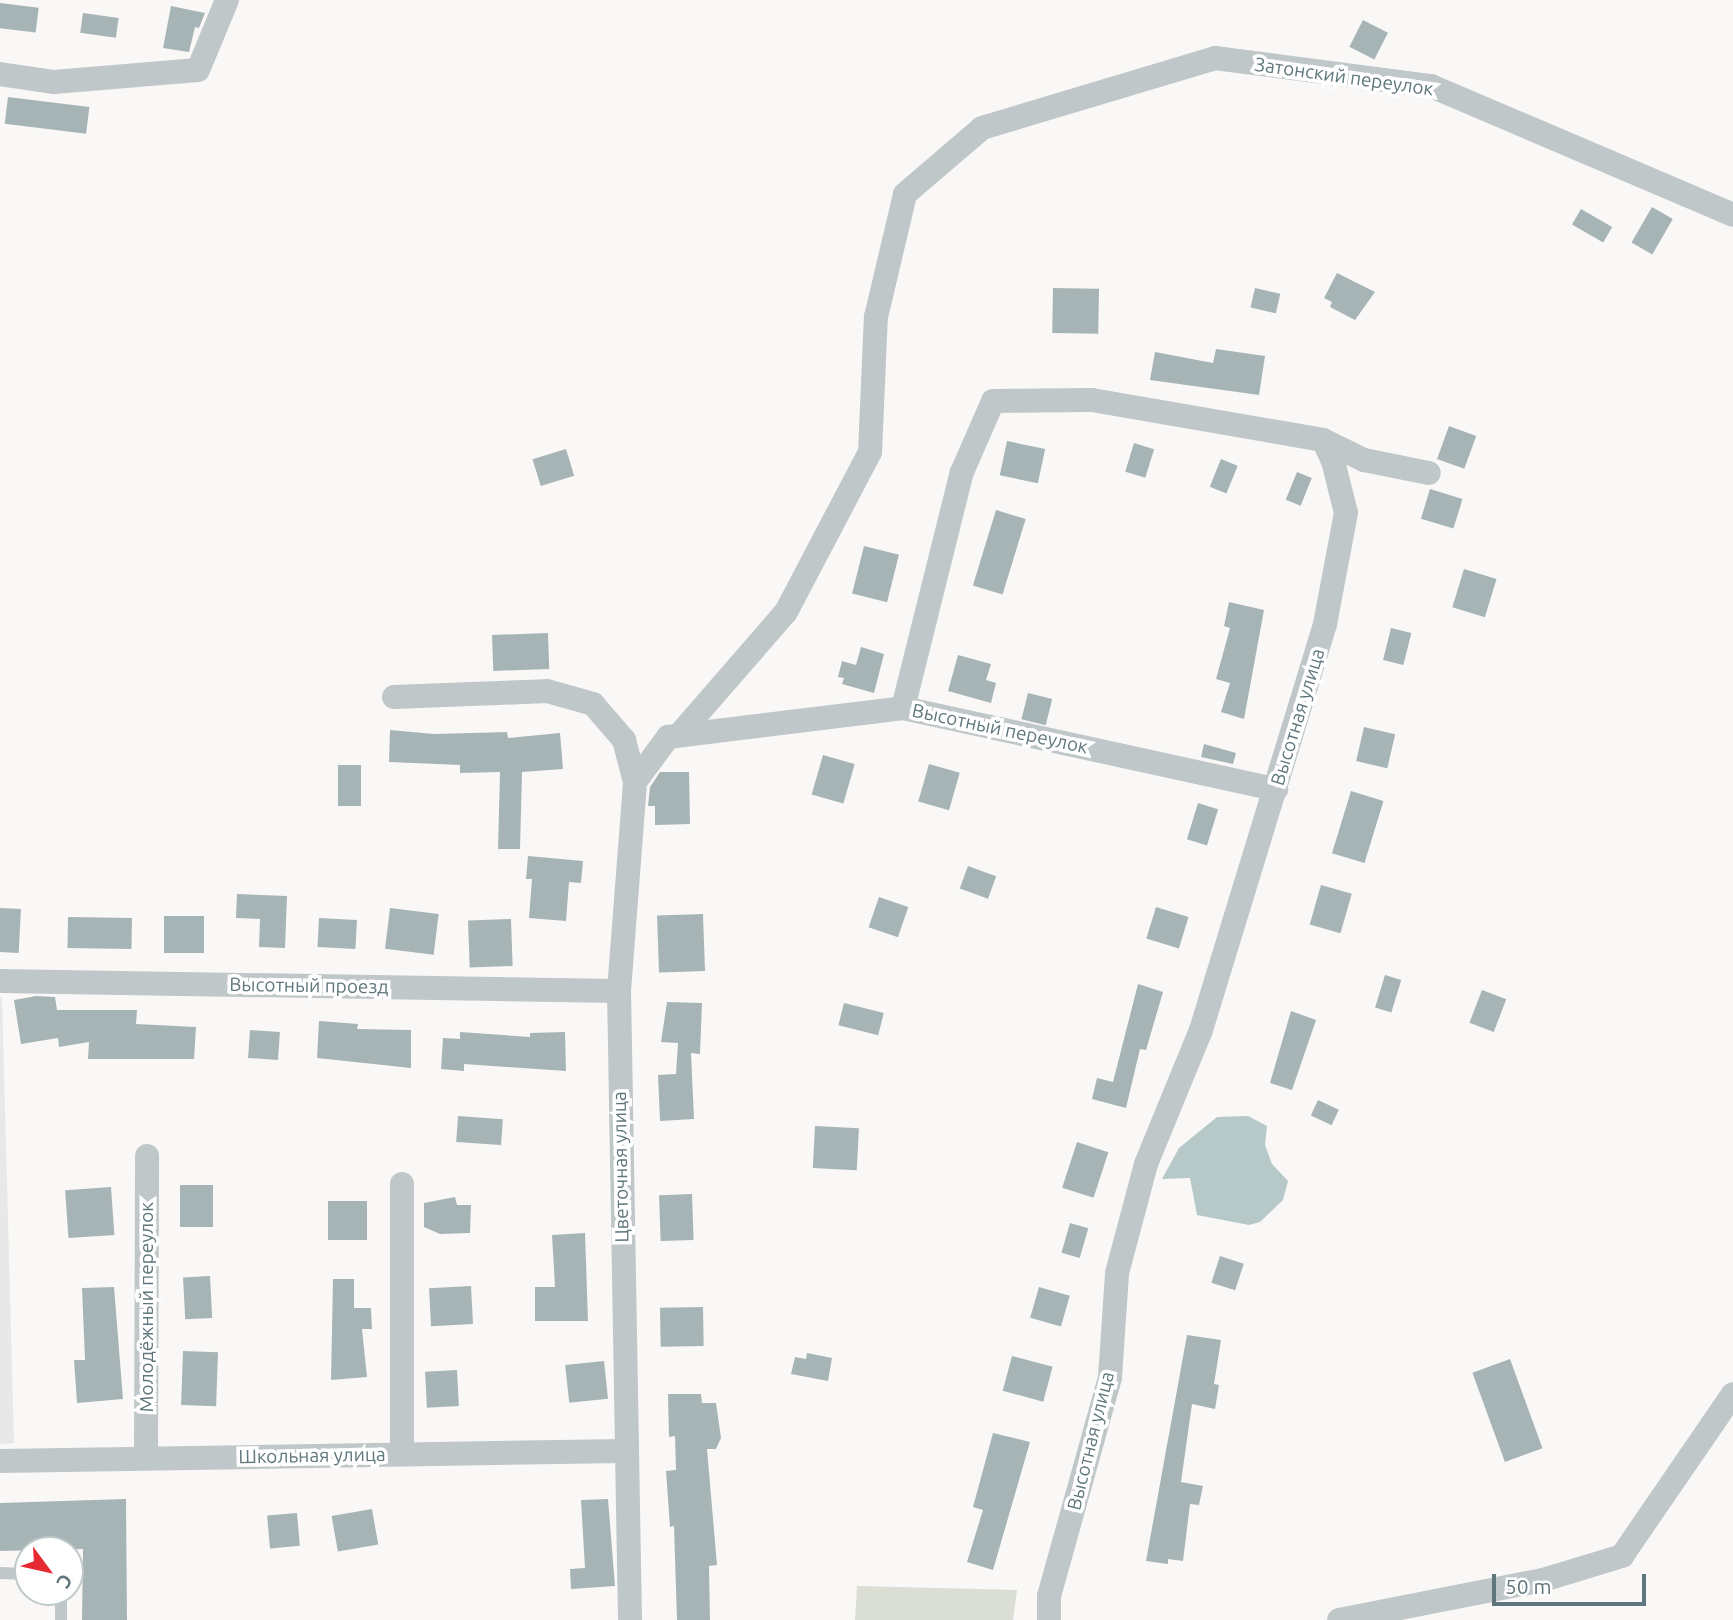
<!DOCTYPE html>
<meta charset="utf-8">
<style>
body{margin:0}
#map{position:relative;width:1733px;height:1620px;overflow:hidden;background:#f9f8f6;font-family:Ubuntu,sans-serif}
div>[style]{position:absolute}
.built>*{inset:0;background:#e7e8e7}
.green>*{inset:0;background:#daded5}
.water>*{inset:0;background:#b6c8c8}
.building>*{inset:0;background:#a7b4b6;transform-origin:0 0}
.service>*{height:12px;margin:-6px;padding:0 6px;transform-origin:6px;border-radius:6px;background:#c0c7c9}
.minor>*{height:24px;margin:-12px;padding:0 12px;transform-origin:12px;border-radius:12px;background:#c0c7c9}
span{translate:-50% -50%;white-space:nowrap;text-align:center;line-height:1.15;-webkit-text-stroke:7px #fff;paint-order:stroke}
.street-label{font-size:19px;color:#5f777c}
.north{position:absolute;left:14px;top:1536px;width:70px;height:70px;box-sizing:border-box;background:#fff;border:2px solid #bfc9cb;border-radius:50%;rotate:123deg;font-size:19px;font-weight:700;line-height:28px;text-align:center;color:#5f777c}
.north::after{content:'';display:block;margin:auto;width:24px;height:32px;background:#e52a31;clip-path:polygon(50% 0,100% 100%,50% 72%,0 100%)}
.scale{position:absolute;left:1492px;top:1574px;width:154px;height:32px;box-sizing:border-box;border:4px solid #5f777c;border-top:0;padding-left:9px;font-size:21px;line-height:24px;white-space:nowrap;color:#5f777c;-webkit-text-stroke:5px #fff;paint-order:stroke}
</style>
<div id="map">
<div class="built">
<div style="clip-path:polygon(0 997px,2px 997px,14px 1443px,0 1444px)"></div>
</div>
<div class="green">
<div style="clip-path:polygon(857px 1586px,1017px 1590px,1013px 1620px,855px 1620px)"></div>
</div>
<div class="water">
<div style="clip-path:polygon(1248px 1116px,1267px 1126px,1265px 1145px,1272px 1164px,1288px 1181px,1283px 1200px,1260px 1222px,1249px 1225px,1197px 1215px,1190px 1178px,1162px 1179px,1179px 1148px,1217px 1117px)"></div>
</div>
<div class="building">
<div style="left:0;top:3px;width:39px;height:25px;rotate:7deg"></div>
<div style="clip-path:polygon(171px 6px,205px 13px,199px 28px,195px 27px,189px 52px,163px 48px)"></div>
<div style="left:83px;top:13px;width:36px;height:20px;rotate:8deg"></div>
<div style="left:1363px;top:20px;width:28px;height:30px;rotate:27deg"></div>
<div style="left:8px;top:97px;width:82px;height:27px;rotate:7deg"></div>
<div style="left:1652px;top:207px;width:24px;height:41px;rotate:30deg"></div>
<div style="left:1581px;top:209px;width:36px;height:18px;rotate:30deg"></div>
<div style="clip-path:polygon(1337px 273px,1375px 292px,1355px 320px,1330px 307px,1332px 302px,1324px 298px)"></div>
<div style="left:1053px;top:288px;width:46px;height:45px;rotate:1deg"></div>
<div style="left:1255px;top:288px;width:26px;height:20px;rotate:13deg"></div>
<div style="clip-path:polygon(1216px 349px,1265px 356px,1259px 395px,1150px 380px,1155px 352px,1213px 363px)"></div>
<div style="left:1449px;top:426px;width:29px;height:35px;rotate:20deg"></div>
<div style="left:1007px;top:441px;width:39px;height:35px;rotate:12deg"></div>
<div style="left:1134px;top:443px;width:21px;height:30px;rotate:17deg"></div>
<div style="left:566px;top:449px;width:28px;height:35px;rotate:73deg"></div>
<div style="left:1221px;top:459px;width:18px;height:30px;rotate:22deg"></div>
<div style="left:1297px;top:472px;width:16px;height:30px;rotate:22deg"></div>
<div style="left:1430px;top:489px;width:34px;height:31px;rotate:17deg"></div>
<div style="left:996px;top:510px;width:31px;height:79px;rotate:17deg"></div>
<div style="left:864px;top:546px;width:36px;height:49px;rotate:14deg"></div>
<div style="left:1464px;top:569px;width:34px;height:40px;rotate:17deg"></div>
<div style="clip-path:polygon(1229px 602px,1264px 610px,1244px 719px,1221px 712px,1230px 683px,1216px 679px,1230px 628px,1224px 626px)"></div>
<div style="left:1391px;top:628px;width:21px;height:33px;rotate:14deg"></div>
<div style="left:548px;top:633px;width:36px;height:56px;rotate:88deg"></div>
<div style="clip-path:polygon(861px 647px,884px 654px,874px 693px,842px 684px,844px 678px,838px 677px,842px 661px,856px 665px)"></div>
<div style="clip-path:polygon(958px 655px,991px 664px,986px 680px,996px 683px,991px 703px,948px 691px)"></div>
<div style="left:1028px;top:693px;width:25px;height:27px;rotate:14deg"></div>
<div style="left:1364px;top:727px;width:32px;height:35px;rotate:13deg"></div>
<div style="clip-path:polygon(390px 730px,434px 734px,507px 732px,508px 738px,560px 733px,563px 769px,522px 772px,520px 849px,498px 849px,500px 772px,460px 773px,460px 765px,389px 762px)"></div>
<div style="clip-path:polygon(1204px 744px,1236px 753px,1233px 764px,1201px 757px)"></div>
<div style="left:823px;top:755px;width:33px;height:41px;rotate:16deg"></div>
<div style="left:929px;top:764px;width:32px;height:39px;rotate:16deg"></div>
<div style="left:338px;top:765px;width:23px;height:41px"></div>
<div style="clip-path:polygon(660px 772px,689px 772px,690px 824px,655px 825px,655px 806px,648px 806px,650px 787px)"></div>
<div style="left:1351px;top:791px;width:34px;height:65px;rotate:17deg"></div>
<div style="left:1198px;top:803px;width:21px;height:38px;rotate:17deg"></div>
<div style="clip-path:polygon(528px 856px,583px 861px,581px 883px,569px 882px,566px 921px,529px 918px,532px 879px,526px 879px)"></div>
<div style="left:968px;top:866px;width:30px;height:24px;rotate:20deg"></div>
<div style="left:1321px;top:885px;width:32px;height:41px;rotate:16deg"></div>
<div style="clip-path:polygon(237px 894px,287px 896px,285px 948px,259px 947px,260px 919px,236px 918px)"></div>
<div style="left:879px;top:897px;width:31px;height:32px;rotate:19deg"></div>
<div style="left:1156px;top:907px;width:34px;height:33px;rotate:17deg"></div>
<div style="left:0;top:908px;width:21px;height:44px;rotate:3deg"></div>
<div style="left:390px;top:908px;width:49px;height:41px;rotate:7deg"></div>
<div style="left:703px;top:914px;width:57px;height:46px;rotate:88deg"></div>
<div style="left:164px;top:916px;width:40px;height:37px"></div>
<div style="left:68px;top:917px;width:64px;height:31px;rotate:1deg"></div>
<div style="left:319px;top:918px;width:38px;height:29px;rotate:3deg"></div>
<div style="left:511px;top:919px;width:47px;height:43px;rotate:88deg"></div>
<div style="left:1385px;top:975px;width:17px;height:34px;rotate:17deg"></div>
<div style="clip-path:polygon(1138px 984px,1163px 992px,1146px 1050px,1140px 1049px,1126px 1108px,1092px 1099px,1097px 1078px,1113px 1082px)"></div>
<div style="left:1482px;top:990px;width:26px;height:35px;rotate:21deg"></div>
<div style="clip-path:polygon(36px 996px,55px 997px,57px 1010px,137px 1010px,136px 1024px,196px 1027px,194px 1059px,88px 1059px,89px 1042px,59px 1047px,58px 1038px,21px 1044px,14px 1000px)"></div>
<div style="clip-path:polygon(667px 1002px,702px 1003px,700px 1054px,691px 1053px,694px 1119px,660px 1121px,658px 1075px,676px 1074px,678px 1043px,661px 1042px)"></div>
<div style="left:844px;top:1003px;width:41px;height:23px;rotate:14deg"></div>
<div style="clip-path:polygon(1291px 1011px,1316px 1020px,1292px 1090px,1270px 1083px)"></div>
<div style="clip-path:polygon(319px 1021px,358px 1024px,357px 1029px,411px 1030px,411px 1068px,317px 1058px)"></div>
<div style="left:250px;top:1030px;width:30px;height:28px;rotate:4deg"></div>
<div style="clip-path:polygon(460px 1032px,530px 1037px,530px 1033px,565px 1032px,566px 1071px,464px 1064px,464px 1071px,441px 1069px,443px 1038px,460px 1039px)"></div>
<div style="left:1318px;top:1100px;width:23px;height:17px;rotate:25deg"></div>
<div style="left:458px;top:1116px;width:45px;height:26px;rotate:4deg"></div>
<div style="left:815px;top:1126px;width:44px;height:42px;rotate:3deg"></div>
<div style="left:1077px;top:1142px;width:33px;height:48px;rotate:18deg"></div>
<div style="left:180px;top:1185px;width:33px;height:42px"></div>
<div style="left:111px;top:1187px;width:48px;height:46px;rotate:86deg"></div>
<div style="left:692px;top:1194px;width:46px;height:33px;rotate:88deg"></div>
<div style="clip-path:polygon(455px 1197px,457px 1205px,471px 1205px,470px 1233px,440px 1234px,424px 1227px,424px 1203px)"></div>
<div style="left:367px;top:1201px;width:39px;height:39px;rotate:90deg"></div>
<div style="left:1070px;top:1223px;width:19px;height:31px;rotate:16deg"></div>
<div style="clip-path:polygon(585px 1233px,588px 1321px,535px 1321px,535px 1287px,555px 1287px,552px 1235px)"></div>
<div style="left:1220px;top:1256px;width:25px;height:28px;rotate:18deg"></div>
<div style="left:210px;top:1276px;width:42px;height:27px;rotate:87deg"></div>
<div style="clip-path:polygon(333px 1279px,354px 1279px,354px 1308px,371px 1308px,372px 1329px,362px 1329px,367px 1377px,331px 1380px)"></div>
<div style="left:471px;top:1286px;width:38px;height:42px;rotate:87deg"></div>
<div style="clip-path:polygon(114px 1287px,123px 1399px,77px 1403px,74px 1360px,85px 1360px,82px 1288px)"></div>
<div style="left:1039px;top:1287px;width:32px;height:32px;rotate:16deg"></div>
<div style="left:703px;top:1307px;width:39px;height:43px;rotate:89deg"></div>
<div style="clip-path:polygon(1187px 1335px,1221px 1340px,1214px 1384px,1219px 1385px,1215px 1409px,1192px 1404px,1181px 1482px,1203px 1486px,1199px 1505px,1190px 1504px,1183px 1561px,1168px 1559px,1168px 1564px,1146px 1561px)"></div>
<div style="left:183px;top:1351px;width:35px;height:54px;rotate:2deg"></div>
<div style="clip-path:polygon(807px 1353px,832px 1358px,828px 1381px,791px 1374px,795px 1357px,806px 1359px)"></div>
<div style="left:1012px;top:1356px;width:42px;height:36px;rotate:15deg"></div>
<div style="left:1510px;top:1359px;width:95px;height:40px;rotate:70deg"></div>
<div style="left:604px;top:1361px;width:38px;height:39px;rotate:84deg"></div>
<div style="left:457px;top:1370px;width:36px;height:32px;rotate:87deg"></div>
<div style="clip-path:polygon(668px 1394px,701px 1394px,702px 1403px,716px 1403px,721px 1438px,716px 1449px,707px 1449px,717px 1565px,709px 1566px,710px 1620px,677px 1620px,674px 1526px,670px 1527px,666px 1471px,676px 1470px,675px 1436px,669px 1437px)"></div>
<div style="clip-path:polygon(993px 1433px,1030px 1442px,993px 1570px,967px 1562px,983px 1510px,973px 1507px)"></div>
<div style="clip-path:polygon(126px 1499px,127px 1620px,82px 1620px,83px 1549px,0 1551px,0 1503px)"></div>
<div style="clip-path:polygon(608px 1499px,615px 1586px,571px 1589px,570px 1569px,585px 1568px,581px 1500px)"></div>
<div style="left:372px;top:1509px;width:36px;height:41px;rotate:80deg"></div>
<div style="left:297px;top:1513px;width:33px;height:30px;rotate:85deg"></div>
</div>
<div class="service">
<div style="left:0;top:1573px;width:28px;rotate:2deg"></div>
<div style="left:61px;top:1592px;width:28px;rotate:90deg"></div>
</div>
<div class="minor">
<div style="left:0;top:74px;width:55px;rotate:8.4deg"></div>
<div style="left:54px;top:82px;width:144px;rotate:-4.8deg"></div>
<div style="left:198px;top:70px;width:76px;rotate:-67.5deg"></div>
<div style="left:394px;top:697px;width:153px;rotate:-2.2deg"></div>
<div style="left:547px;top:691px;width:48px;rotate:15.8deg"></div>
<div style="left:593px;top:704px;width:48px;rotate:49.3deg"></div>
<div style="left:624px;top:740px;width:43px;rotate:75.3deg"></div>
<div style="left:903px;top:708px;width:243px;rotate:-76deg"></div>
<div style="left:962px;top:472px;width:77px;rotate:-66.4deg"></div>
<div style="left:993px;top:401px;width:99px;rotate:-0.6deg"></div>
<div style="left:1092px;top:400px;width:234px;rotate:9.8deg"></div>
<div style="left:1323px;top:440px;width:46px;rotate:26deg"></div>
<div style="left:1364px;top:460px;width:66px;rotate:11.3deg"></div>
<div style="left:679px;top:735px;width:163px;rotate:-49deg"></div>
<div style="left:786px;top:612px;width:181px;rotate:-62.3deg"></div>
<div style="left:870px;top:452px;width:135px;rotate:-87.5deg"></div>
<div style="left:876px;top:317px;width:126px;rotate:-76.7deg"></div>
<div style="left:905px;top:194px;width:101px;rotate:-40.6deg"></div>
<div style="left:982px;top:128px;width:243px;rotate:-16.7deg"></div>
<div style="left:1215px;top:58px;width:218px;rotate:7.4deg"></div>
<div style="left:1431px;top:86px;width:328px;rotate:23.1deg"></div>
<div style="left:0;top:981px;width:619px;rotate:0.93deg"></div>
<div style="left:402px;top:1184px;width:270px;rotate:90deg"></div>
<div style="left:146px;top:1458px;width:302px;rotate:-89.8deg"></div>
<div style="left:0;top:1461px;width:624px;rotate:-0.92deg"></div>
<div style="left:630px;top:1620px;width:629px;rotate:-91deg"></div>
<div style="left:619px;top:991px;width:210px;rotate:-85.6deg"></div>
<div style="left:635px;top:782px;width:56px;rotate:-53.7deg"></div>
<div style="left:668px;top:737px;width:237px;rotate:-7deg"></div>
<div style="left:903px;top:708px;width:382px;rotate:12.3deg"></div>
<div style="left:1049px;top:1620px;width:24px;rotate:-90deg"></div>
<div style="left:1049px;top:1596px;width:227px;rotate:-74.4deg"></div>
<div style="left:1110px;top:1377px;width:104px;rotate:-86.1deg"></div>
<div style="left:1117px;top:1273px;width:113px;rotate:-75.1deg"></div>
<div style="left:1146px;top:1164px;width:145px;rotate:-67.7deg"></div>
<div style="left:1201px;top:1030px;width:425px;rotate:-73deg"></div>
<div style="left:1325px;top:624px;width:113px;rotate:-79.3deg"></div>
<div style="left:1346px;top:513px;width:54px;rotate:-104deg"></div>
<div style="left:1333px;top:461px;width:23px;rotate:-115deg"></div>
<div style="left:1339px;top:1620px;width:208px;rotate:-11.1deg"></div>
<div style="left:1543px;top:1580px;width:83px;rotate:-16.9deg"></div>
<div style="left:1622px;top:1556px;width:196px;rotate:-55.6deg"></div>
</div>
<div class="street-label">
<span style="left:1344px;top:77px;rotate:8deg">Затонский переулок</span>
<span style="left:1298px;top:717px;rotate:-73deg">Высотная улица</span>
<span style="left:1000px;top:729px;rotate:12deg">Высотный переулок</span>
<span style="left:309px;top:986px;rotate:1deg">Высотный проезд</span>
<span style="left:621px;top:1167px;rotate:-91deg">Цветочная улица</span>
<span style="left:147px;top:1307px;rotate:-90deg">Молодёжный переулок</span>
<span style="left:1091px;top:1441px;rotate:-76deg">Высотная улица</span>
<span style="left:312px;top:1456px;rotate:-1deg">Школьная улица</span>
</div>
<div class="north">С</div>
<div class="scale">50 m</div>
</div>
